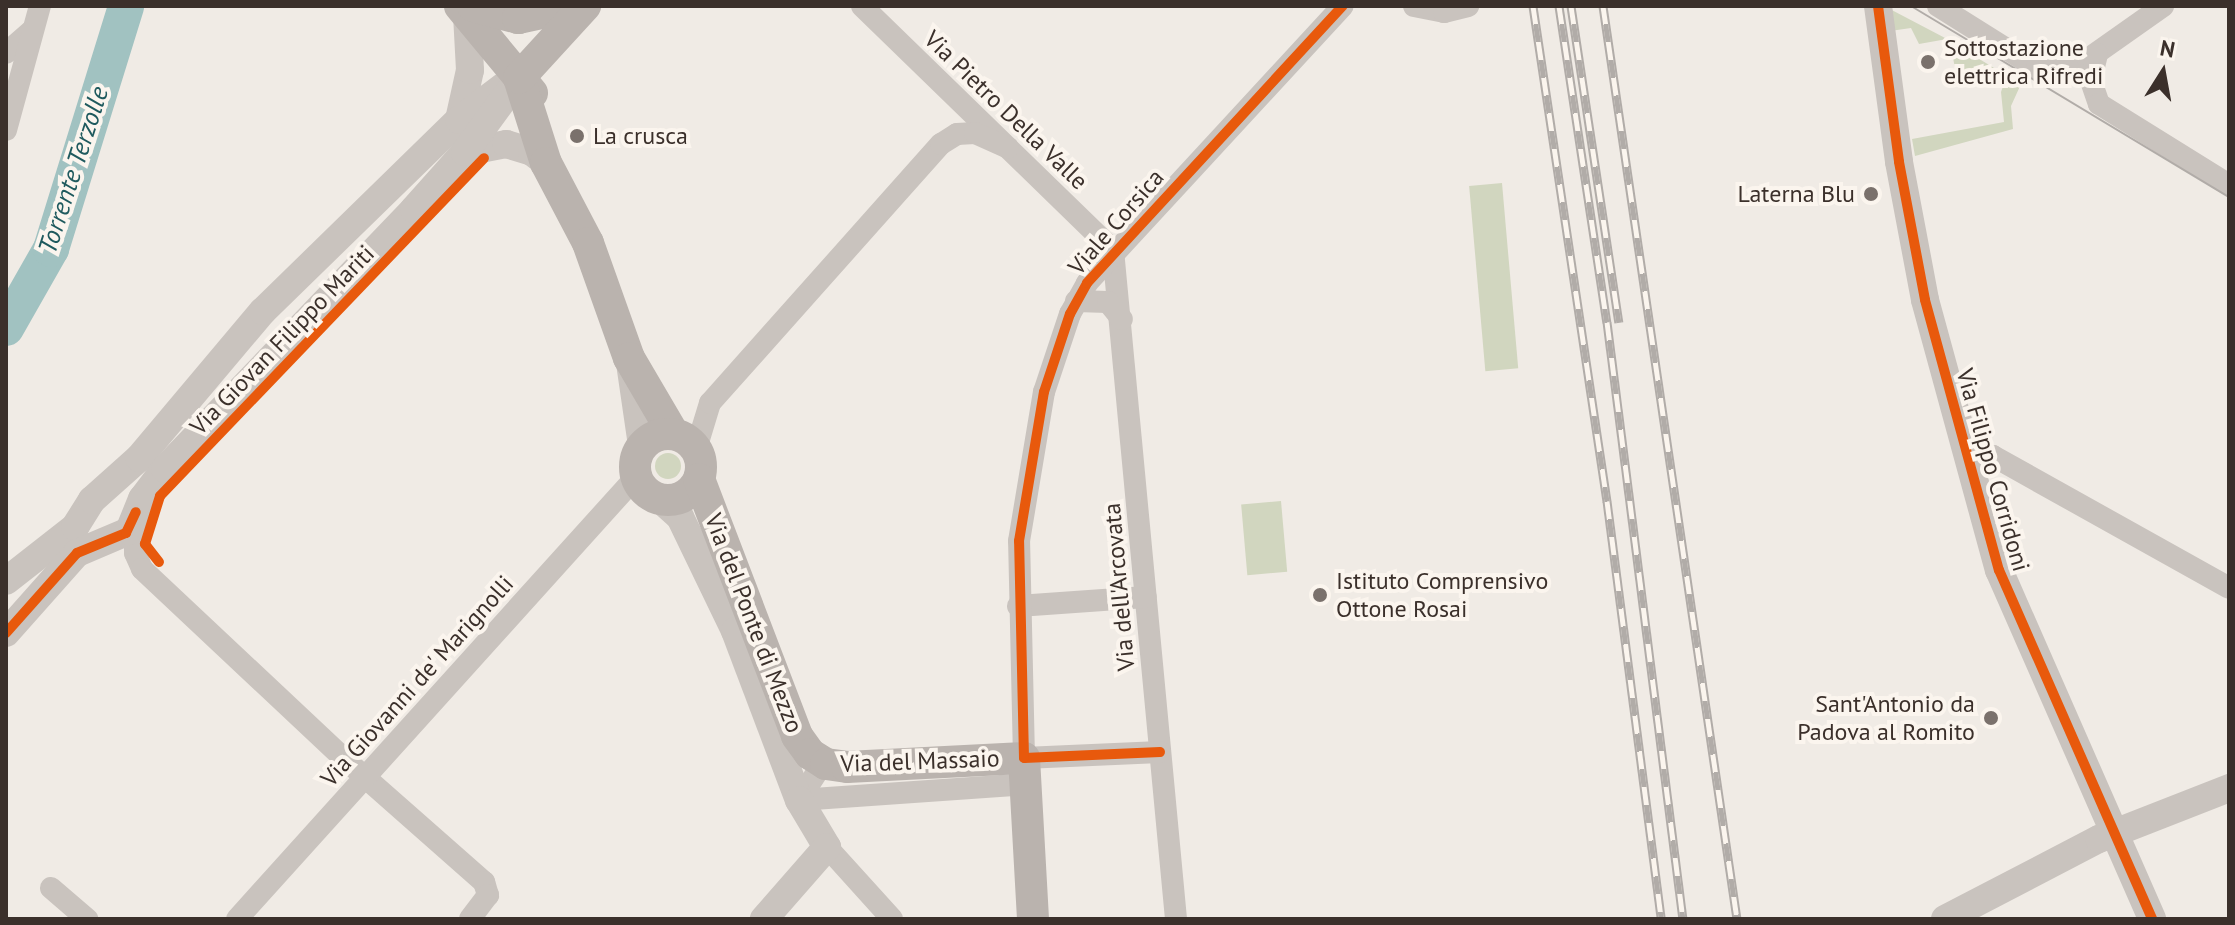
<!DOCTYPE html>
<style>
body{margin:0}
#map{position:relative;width:2235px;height:925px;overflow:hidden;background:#f0ebe5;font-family:"PT Sans",sans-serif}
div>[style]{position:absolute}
.green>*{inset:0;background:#d1d6bf;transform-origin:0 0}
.round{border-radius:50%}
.river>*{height:36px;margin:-18px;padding:0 18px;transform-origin:18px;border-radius:18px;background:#a1c2c1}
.minor>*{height:22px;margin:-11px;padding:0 11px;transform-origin:11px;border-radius:11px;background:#c9c3be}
.tertiary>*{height:28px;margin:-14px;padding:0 14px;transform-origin:14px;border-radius:14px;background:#c9c3be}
.secondary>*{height:32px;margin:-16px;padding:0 16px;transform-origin:16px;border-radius:16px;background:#bab3ae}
.secondary>.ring{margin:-16px;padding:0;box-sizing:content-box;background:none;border:32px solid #bab3ae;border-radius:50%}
.tram>*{height:2px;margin:-1px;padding:0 1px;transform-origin:1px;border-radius:1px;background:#b1aca8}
.rail>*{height:9px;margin-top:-4.5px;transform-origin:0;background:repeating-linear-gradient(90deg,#fbf5ee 0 18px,#b1aca8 0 36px);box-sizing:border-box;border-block:2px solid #b1aca8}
.cycleway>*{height:10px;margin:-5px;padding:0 5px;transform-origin:5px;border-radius:5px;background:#e8590c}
.dots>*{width:22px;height:22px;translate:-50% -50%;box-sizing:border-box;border:4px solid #fbf5ee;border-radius:50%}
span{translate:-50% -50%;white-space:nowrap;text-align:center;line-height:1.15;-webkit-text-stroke:8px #fbf5ee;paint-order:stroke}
.poi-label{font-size:24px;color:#3b302b}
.left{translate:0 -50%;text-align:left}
.right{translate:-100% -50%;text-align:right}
.street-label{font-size:24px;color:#3b302b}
.water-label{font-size:26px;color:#1f5a5e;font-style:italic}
.frame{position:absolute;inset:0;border:8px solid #3b302b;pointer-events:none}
.north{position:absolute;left:2123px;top:32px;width:80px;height:80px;-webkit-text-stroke:6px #fbf5ee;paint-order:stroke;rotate:11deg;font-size:22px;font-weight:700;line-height:32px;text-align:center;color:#3b302b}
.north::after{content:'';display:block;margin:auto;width:28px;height:36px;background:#3b302b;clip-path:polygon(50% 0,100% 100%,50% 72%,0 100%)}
</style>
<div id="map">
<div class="green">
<div style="clip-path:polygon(1886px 7px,1947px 39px,1919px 44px,1911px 28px,1890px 31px)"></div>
<div style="clip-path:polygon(1950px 41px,1994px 68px,1956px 74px)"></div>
<div style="clip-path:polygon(2007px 75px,2021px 84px,2011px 106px,2013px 129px,1915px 156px,1912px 139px,2004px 122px,2001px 92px)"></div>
<div style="left:1502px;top:183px;width:186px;height:33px;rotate:85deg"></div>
<div class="round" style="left:655px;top:453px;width:26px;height:26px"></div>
<div style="left:1281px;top:501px;width:71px;height:40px;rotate:85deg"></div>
</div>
<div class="river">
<div style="left:6px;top:328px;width:91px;rotate:-60.3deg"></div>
<div style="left:51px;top:249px;width:254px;rotate:-72.8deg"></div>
</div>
<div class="minor">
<div style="left:862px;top:6px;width:350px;rotate:44.2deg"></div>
<div style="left:1414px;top:6px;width:31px;rotate:11deg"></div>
<div style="left:1444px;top:12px;width:25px;rotate:-14deg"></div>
<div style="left:1938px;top:6px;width:117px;rotate:32.1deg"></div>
<div style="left:2037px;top:68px;width:14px;rotate:12deg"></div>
<div style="left:2051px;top:71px;width:39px;rotate:-18deg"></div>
<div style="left:2088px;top:59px;width:92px;rotate:-35.2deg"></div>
<div style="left:6px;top:53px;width:35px;rotate:-41deg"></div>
<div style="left:2097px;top:54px;width:28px;rotate:103deg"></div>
<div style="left:2091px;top:81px;width:24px;rotate:71deg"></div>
<div style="left:2099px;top:104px;width:153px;rotate:31.9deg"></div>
<div style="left:6px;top:130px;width:129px;rotate:-74.7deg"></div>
<div style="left:1113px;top:250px;width:672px;rotate:84.62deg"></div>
<div style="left:1076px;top:301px;width:32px;rotate:2deg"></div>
<div style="left:1108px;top:302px;width:22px;rotate:51deg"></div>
<div style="left:696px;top:449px;width:48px;rotate:-73.1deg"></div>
<div style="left:710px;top:403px;width:347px;rotate:-48.3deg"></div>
<div style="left:941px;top:144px;width:19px;rotate:-32deg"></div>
<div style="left:957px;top:134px;width:18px;rotate:-3deg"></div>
<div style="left:975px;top:133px;width:36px;rotate:24deg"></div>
<div style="left:1965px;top:454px;width:28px;rotate:4deg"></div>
<div style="left:1993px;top:456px;width:270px;rotate:29.2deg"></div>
<div style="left:135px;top:520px;width:33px;rotate:90deg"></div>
<div style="left:135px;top:553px;width:17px;rotate:66deg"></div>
<div style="left:142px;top:569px;width:285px;rotate:43.2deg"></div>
<div style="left:350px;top:764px;width:179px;rotate:41.4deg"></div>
<div style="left:484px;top:882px;width:14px;rotate:73deg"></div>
<div style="left:488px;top:895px;width:30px;rotate:127deg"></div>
<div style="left:1018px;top:606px;width:128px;rotate:-4deg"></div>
<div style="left:1160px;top:752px;width:136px;rotate:177.5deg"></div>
<div style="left:1024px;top:758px;width:217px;rotate:-91.3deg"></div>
<div style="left:1019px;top:541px;width:151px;rotate:-80.5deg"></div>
<div style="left:1044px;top:392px;width:82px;rotate:-71.6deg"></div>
<div style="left:1070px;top:314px;width:35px;rotate:-61deg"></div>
<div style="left:1087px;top:283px;width:377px;rotate:-47.3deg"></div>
<div style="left:799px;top:800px;width:228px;rotate:-4deg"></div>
<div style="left:799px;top:800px;width:44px;rotate:-57deg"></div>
<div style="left:827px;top:847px;width:97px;rotate:47.9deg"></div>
<div style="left:51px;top:888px;width:48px;rotate:40.7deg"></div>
<div style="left:237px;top:919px;width:595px;rotate:-47.93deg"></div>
</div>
<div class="tertiary">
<div style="left:1878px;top:6px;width:157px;rotate:82.3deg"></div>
<div style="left:1899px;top:162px;width:140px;rotate:79.3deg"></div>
<div style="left:1925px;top:300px;width:280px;rotate:74.7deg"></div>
<div style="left:1999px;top:570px;width:381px;rotate:66.3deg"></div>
<div style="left:459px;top:120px;width:51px;rotate:-77.6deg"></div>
<div style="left:470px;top:70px;width:55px;rotate:-93.1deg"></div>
<div style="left:465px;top:152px;width:42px;rotate:-11deg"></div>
<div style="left:506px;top:144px;width:27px;rotate:17deg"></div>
<div style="left:532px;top:152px;width:18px;rotate:38deg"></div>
<div style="left:630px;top:363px;width:83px;rotate:81.7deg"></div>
<div style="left:660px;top:499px;width:27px;rotate:42deg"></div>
<div style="left:680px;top:517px;width:127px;rotate:64.2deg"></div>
<div style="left:735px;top:631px;width:181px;rotate:69.3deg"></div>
<div style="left:799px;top:800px;width:55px;rotate:59.2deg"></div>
<div style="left:827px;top:847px;width:96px;rotate:131.2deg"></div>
<div style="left:6px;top:581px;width:88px;rotate:-38deg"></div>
<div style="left:75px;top:527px;width:32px;rotate:-58deg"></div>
<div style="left:92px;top:500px;width:63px;rotate:-41.8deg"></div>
<div style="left:139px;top:458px;width:192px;rotate:-49.9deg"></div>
<div style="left:263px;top:311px;width:274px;rotate:-44.3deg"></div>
<div style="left:459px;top:120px;width:56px;rotate:-37.1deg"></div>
<div style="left:6px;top:633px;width:107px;rotate:-48.4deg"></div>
<div style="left:77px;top:553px;width:56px;rotate:-22.9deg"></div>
<div style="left:129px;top:531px;width:35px;rotate:-68deg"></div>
<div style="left:142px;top:499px;width:38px;rotate:-53deg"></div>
<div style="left:165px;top:469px;width:360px;rotate:-46.2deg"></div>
<div style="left:414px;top:209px;width:76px;rotate:-48.2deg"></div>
<div style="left:465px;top:152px;width:92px;rotate:-53.9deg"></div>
<div style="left:1945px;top:919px;width:174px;rotate:-27.5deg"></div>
<div style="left:2099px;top:839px;width:140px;rotate:-21.4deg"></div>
</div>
<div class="secondary">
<div style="left:460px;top:6px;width:113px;rotate:50.4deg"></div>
<div style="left:473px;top:6px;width:47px;rotate:14.9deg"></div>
<div style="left:518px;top:18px;width:57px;rotate:-12.1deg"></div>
<div style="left:519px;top:78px;width:89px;rotate:72.4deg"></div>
<div style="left:546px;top:163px;width:90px;rotate:62.3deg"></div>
<div style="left:588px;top:243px;width:122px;rotate:70.4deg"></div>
<div style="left:629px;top:358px;width:87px;rotate:59.6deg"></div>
<div style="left:519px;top:78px;width:98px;rotate:-47.5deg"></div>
<div class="ring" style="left:635px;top:434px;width:34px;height:34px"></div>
<div style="left:699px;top:479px;width:275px;rotate:69.1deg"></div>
<div style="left:797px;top:736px;width:22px;rotate:54deg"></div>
<div style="left:810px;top:754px;width:19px;rotate:32deg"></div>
<div style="left:826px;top:764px;width:21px;rotate:8deg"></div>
<div style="left:847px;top:767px;width:177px;rotate:-2.9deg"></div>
<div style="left:1024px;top:758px;width:161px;rotate:86.8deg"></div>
</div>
<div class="tram">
<div style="left:1911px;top:6px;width:371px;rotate:31deg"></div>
</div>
<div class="rail">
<div style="left:1533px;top:6px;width:501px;rotate:81.5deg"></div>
<div style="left:1607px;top:501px;width:421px;rotate:82.6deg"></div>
<div style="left:1559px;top:6px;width:320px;rotate:81.4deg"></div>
<div style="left:1607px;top:322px;width:602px;rotate:82.75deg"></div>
<div style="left:1571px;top:6px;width:320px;rotate:81.4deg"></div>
<div style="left:1603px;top:6px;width:923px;rotate:81.65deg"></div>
</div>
<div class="cycleway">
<div style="left:1878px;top:6px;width:157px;rotate:82.3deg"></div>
<div style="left:1899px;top:162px;width:140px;rotate:79.3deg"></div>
<div style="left:1925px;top:300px;width:280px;rotate:74.7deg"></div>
<div style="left:1999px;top:570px;width:381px;rotate:66.3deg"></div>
<div style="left:159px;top:562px;width:23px;rotate:-128deg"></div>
<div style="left:145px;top:544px;width:50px;rotate:-72.6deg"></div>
<div style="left:160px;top:496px;width:468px;rotate:-46.2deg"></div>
<div style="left:6px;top:633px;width:107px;rotate:-48.4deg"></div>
<div style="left:77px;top:553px;width:53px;rotate:-22.2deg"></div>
<div style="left:126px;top:533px;width:23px;rotate:-65deg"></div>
<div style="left:1160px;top:752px;width:136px;rotate:177.5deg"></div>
<div style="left:1024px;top:758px;width:217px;rotate:-91.3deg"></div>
<div style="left:1019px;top:541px;width:151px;rotate:-80.5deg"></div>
<div style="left:1044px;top:392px;width:82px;rotate:-71.6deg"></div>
<div style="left:1070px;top:314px;width:35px;rotate:-61deg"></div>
<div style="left:1087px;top:283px;width:377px;rotate:-47.3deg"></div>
</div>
<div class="dots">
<div style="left:1928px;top:62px;background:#7a716c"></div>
<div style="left:577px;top:136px;background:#7a716c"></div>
<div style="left:1871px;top:194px;background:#7a716c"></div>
<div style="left:1320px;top:595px;background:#7a716c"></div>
<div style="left:1991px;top:718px;background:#7a716c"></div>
</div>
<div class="poi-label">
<span class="left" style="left:1944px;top:62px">Sottostazione<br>elettrica Rifredi</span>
<span class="left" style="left:593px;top:136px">La crusca</span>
<span class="right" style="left:1855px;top:194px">Laterna Blu</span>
<span class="left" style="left:1336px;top:595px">Istituto Comprensivo<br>Ottone Rosai</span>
<span class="right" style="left:1975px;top:718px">Sant'Antonio da<br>Padova al Romito</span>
</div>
<div class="street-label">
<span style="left:1006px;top:110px;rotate:44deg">Via Pietro Della Valle</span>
<span style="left:1116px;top:222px;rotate:-49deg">Viale Corsica</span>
<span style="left:282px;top:340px;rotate:-46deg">Via Giovan Filippo Mariti</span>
<span style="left:1993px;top:470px;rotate:74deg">Via Filippo Corridoni</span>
<span style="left:1119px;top:587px;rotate:-95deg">Via dell'Arcovata</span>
<span style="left:754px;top:623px;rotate:69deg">Via del Ponte di Mezzo</span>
<span style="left:417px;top:681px;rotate:-48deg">Via Giovanni de' Marignolli</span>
<span style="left:920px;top:761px;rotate:-2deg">Via del Massaio</span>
</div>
<div class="water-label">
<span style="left:73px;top:170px;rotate:-72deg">Torrente Terzolle</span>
</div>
<div class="frame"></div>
<div class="north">N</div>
</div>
